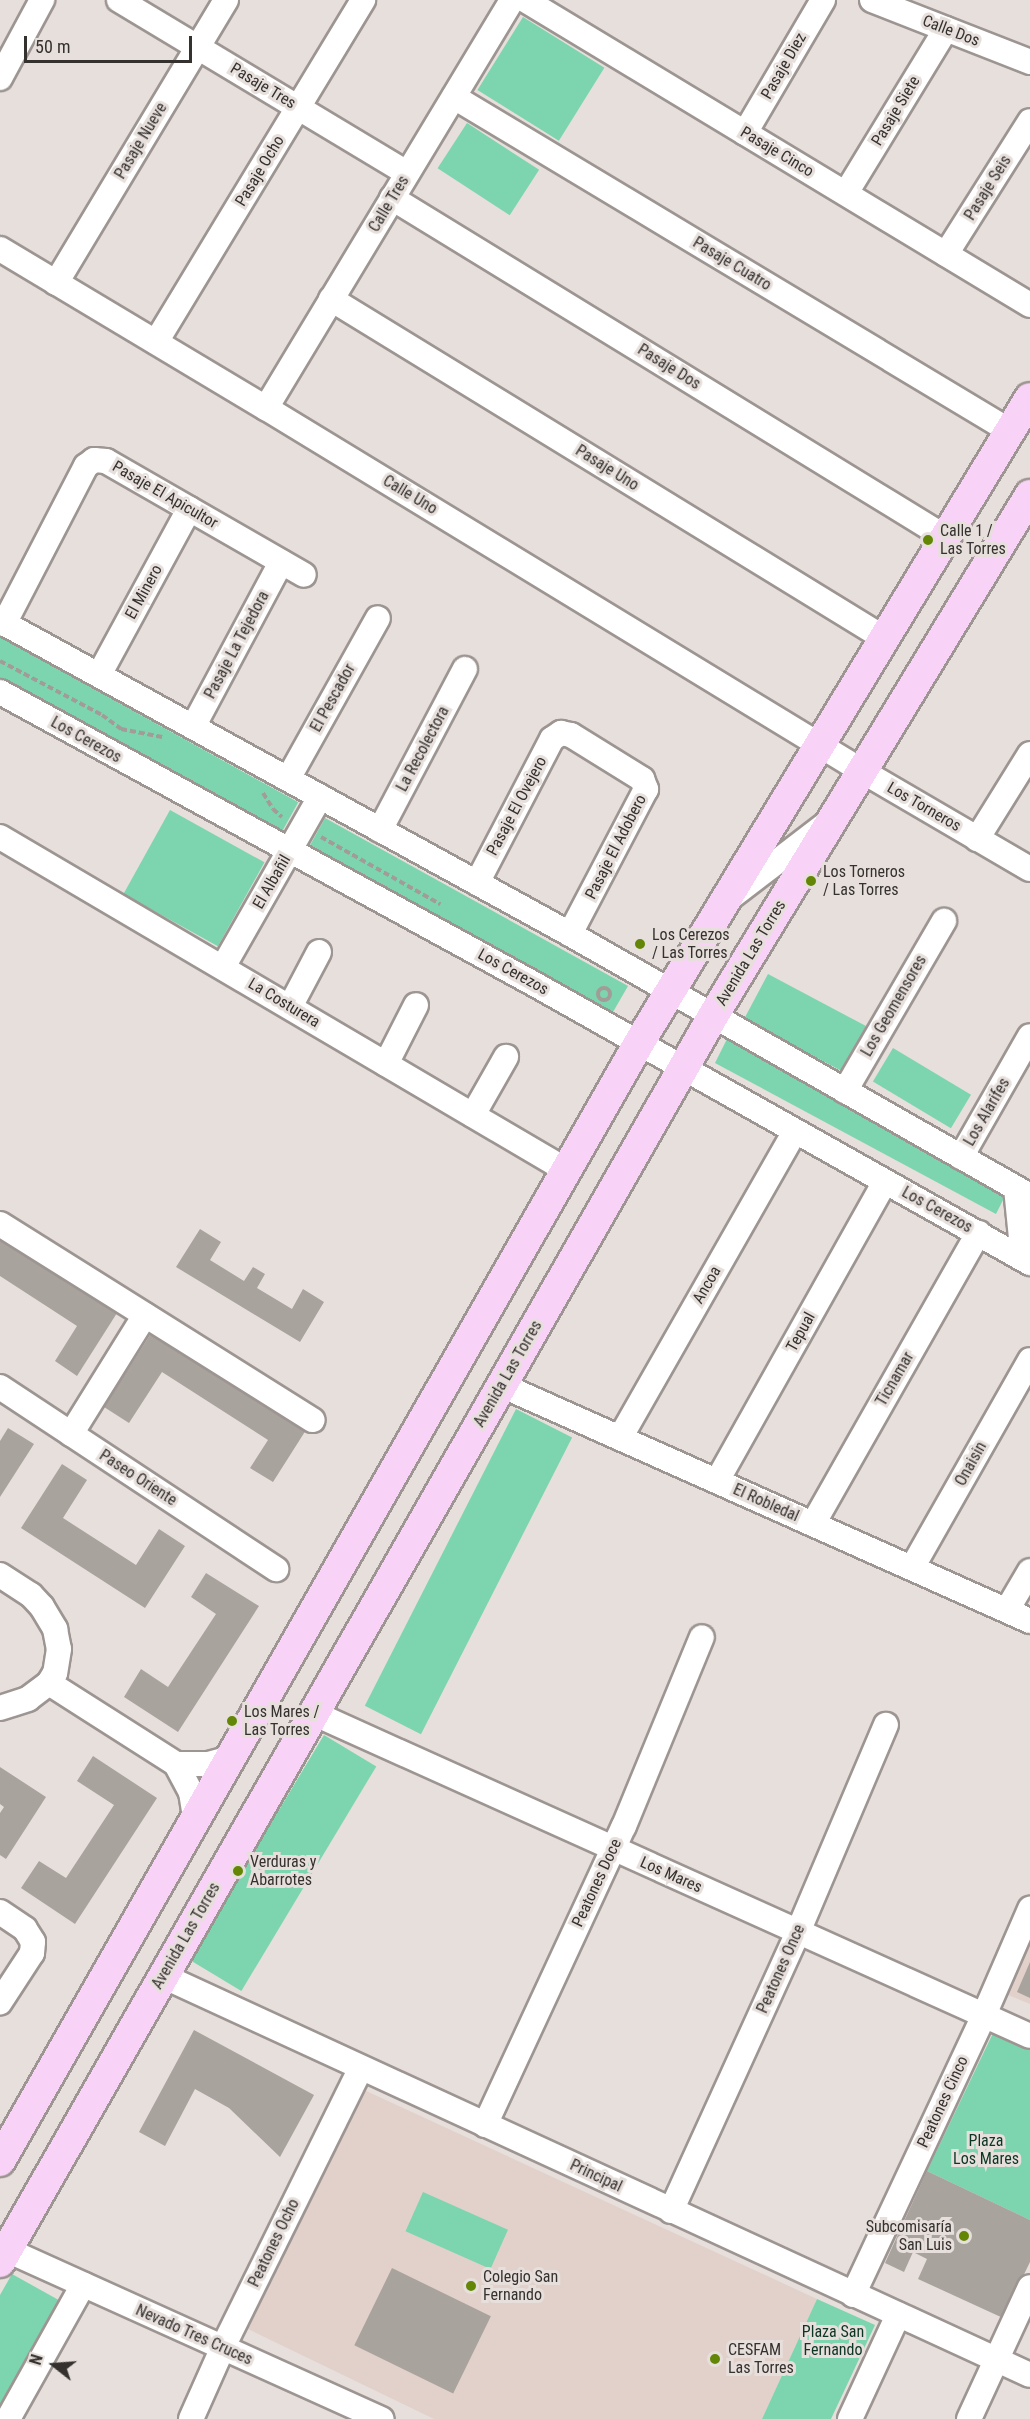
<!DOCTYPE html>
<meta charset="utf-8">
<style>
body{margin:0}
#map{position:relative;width:1030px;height:2419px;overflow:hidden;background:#e7dfdb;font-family:"Roboto Condensed",sans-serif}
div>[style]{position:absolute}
.built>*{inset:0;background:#e1d1ca}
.green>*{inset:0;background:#7cd5ae;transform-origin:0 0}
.building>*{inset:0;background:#a9a39e;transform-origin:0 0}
.path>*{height:4px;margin-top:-2px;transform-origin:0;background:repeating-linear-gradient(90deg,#a29c98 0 6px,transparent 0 9px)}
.path>.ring{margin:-2px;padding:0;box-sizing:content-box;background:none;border:4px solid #a29c98;border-radius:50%}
.roads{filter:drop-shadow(2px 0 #9d9592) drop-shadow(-2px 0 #9d9592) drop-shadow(0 2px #9d9592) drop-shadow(0 -2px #9d9592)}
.minor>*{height:24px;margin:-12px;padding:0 12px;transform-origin:12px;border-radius:12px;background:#fff}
.major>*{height:30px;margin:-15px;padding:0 15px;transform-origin:15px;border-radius:15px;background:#f8d3f7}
.dots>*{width:16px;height:16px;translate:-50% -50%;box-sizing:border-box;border:3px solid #e7dfdb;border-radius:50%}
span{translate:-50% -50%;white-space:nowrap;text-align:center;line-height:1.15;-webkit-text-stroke:6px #e7dfdb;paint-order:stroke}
.street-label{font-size:16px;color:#34312f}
.poi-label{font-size:16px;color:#34312f}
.left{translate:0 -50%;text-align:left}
.right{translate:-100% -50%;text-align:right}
.park-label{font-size:16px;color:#0b3525}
.north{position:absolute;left:24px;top:2335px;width:60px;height:60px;-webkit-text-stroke:4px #e7dfdb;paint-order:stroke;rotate:287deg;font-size:16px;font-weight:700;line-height:24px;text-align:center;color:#34312f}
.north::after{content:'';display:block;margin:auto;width:21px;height:27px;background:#34312f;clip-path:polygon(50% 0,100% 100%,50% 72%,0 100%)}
.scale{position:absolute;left:24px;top:36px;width:168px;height:27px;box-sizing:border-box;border:3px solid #34312f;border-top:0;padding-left:8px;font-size:18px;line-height:21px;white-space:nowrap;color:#34312f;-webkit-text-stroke:4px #e7dfdb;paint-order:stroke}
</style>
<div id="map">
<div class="built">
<div style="clip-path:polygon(1030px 1936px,1030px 2004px,1006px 1994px)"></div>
<div style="clip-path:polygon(364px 2090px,817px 2299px,762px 2419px,434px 2419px,248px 2329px)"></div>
</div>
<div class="green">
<div style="left:523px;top:17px;width:96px;height:86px;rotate:32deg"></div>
<div style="left:467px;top:123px;width:86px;height:54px;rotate:33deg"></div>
<div style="left:0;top:637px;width:341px;height:43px;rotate:29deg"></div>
<div style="left:170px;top:810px;width:108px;height:96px;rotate:29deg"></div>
<div style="clip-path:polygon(325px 818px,628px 986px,613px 1012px,308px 849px)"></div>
<div style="left:768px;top:974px;width:111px;height:51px;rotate:28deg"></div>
<div style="clip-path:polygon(729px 1035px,1005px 1196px,996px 1214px,715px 1063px)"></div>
<div style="left:893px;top:1048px;width:91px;height:39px;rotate:31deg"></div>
<div style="left:516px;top:1409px;width:63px;height:333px;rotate:27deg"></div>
<div style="left:324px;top:1735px;width:61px;height:262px;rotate:31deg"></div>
<div style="clip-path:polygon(995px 2029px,1030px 2045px,1030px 2220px,927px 2171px)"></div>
<div style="left:423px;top:2192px;width:93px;height:43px;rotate:24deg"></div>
<div style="clip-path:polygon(12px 2274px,64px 2303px,0 2416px,0 2295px)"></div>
<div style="clip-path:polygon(817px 2299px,875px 2325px,831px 2419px,762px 2419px)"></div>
</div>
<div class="building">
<div style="clip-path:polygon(200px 1229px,221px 1242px,210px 1260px,244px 1281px,253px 1267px,265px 1274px,257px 1288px,292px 1309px,303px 1289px,324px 1302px,300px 1342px,176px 1267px)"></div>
<div style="clip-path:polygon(0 1237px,117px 1313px,77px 1376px,55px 1361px,77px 1326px,0 1276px)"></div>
<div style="clip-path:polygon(152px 1332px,306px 1430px,273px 1482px,250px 1468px,268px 1440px,162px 1372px,129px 1423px,104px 1407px)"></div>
<div style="clip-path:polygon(8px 1428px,34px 1444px,0 1497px,0 1441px)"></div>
<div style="clip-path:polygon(62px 1464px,87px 1480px,63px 1518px,136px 1565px,159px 1529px,185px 1546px,145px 1608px,21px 1528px)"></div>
<div style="clip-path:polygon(206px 1573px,259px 1606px,178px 1732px,124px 1697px,141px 1669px,168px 1687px,216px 1614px,191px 1597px)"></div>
<div style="clip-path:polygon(93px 1756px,157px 1798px,75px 1924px,21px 1888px,39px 1861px,66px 1878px,114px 1805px,77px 1781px)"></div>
<div style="clip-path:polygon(0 1767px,46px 1797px,6px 1859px,0 1855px,0 1813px,4px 1807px,0 1804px)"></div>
<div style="clip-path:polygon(1030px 1962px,1030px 1998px,1017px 1992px)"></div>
<div style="clip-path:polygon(194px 2030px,314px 2095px,280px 2157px,229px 2108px,195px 2089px,165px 2146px,139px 2132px)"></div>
<div style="clip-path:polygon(927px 2171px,1030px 2220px,1030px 2262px,1003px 2318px,918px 2279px,927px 2259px,913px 2252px,904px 2272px,885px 2263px)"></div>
<div style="left:392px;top:2268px;width:110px;height:86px;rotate:26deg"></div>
</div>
<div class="path">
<div style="left:0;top:661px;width:115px;rotate:27.9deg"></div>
<div style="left:102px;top:715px;width:24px;rotate:36deg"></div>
<div style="left:121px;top:729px;width:42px;rotate:11deg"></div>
<div style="left:263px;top:793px;width:19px;rotate:58deg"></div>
<div style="left:273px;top:809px;width:12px;rotate:42deg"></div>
<div style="left:321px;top:837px;width:137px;rotate:29.4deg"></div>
<div class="ring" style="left:598px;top:988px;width:8px;height:8px"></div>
</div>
<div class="roads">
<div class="minor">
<div style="left:119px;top:0;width:336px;rotate:31deg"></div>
<div style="left:525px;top:0;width:590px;rotate:31.13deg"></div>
<div style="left:872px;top:0;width:170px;rotate:21.4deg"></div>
<div style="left:0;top:78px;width:89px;rotate:-61.7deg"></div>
<div style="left:454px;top:97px;width:649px;rotate:30.99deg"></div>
<div style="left:745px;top:133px;width:154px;rotate:-59.6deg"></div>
<div style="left:846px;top:193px;width:192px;rotate:-58.6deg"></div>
<div style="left:392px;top:198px;width:649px;rotate:31.51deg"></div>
<div style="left:0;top:249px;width:310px;rotate:30.9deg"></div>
<div style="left:266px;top:408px;width:698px;rotate:31.34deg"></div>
<div style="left:862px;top:771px;width:194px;rotate:30.3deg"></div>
<div style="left:946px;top:254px;width:157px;rotate:-57.7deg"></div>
<div style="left:56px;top:283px;width:330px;rotate:-59deg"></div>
<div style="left:331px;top:299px;width:649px;rotate:31.51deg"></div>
<div style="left:156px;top:342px;width:400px;rotate:-58.8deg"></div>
<div style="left:266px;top:408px;width:476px;rotate:-58.9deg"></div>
<div style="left:0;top:621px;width:650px;rotate:28.77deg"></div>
<div style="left:570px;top:934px;width:529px;rotate:29.66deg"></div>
<div style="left:4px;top:624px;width:178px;rotate:-62.6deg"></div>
<div style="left:86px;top:466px;width:10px;rotate:-37deg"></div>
<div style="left:94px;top:460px;width:12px;rotate:5deg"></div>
<div style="left:106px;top:461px;width:228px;rotate:29.9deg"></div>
<div style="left:99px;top:675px;width:189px;rotate:-61.5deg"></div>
<div style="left:0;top:692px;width:611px;rotate:28.66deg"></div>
<div style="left:536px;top:985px;width:567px;rotate:29.37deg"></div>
<div style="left:193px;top:727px;width:187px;rotate:-61.9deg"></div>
<div style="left:288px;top:779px;width:184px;rotate:-60.8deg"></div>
<div style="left:380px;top:830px;width:182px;rotate:-62.2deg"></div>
<div style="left:0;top:837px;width:657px;rotate:30.47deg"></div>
<div style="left:977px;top:839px;width:100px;rotate:-58.1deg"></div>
<div style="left:477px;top:883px;width:162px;rotate:-62.5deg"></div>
<div style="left:552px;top:739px;width:11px;rotate:-34deg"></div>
<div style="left:561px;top:733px;width:10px;rotate:11deg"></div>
<div style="left:571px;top:735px;width:84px;rotate:31.8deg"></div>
<div style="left:642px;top:779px;width:11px;rotate:68deg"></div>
<div style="left:646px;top:789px;width:164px;rotate:117.7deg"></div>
<div style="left:731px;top:897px;width:118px;rotate:-37.5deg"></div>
<div style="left:223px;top:967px;width:196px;rotate:-60.3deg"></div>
<div style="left:290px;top:1007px;width:62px;rotate:-62.2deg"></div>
<div style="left:386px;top:1064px;width:66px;rotate:-63deg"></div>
<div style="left:845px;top:1091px;width:197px;rotate:-59.8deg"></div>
<div style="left:473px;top:1115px;width:67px;rotate:-60.4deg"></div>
<div style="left:961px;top:1157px;width:139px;rotate:-60.3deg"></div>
<div style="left:1016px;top:1188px;width:70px;rotate:84.3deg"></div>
<div style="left:0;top:1224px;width:369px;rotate:32.1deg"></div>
<div style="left:501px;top:1385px;width:579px;rotate:24.04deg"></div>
<div style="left:0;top:1387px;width:331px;rotate:33.4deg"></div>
<div style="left:71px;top:1434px;width:140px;rotate:-58.1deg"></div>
<div style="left:620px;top:1438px;width:353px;rotate:-60.3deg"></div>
<div style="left:717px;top:1481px;width:343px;rotate:-60.7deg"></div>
<div style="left:813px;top:1524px;width:335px;rotate:-60.4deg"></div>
<div style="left:912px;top:1568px;width:239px;rotate:-60.4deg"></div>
<div style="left:0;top:1575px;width:37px;rotate:33deg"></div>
<div style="left:31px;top:1595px;width:16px;rotate:47deg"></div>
<div style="left:42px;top:1607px;width:26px;rotate:59deg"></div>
<div style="left:55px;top:1629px;width:20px;rotate:79deg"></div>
<div style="left:59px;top:1649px;width:24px;rotate:99deg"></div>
<div style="left:55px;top:1673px;width:12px;rotate:121deg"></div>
<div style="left:49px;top:1683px;width:26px;rotate:143deg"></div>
<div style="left:28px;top:1699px;width:29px;rotate:162deg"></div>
<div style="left:1007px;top:1610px;width:45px;rotate:-59.5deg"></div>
<div style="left:49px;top:1683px;width:151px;rotate:32.5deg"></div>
<div style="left:176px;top:1764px;width:32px;rotate:62deg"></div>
<div style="left:191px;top:1792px;width:26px;rotate:81deg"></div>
<div style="left:313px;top:1713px;width:786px;rotate:24.25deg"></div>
<div style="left:176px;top:1764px;width:32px"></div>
<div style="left:208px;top:1764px;width:23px;rotate:-15deg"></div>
<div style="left:0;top:1912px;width:30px;rotate:34deg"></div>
<div style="left:25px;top:1929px;width:15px;rotate:58deg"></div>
<div style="left:33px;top:1942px;width:11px;rotate:95deg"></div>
<div style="left:32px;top:1953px;width:59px;rotate:123.1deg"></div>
<div style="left:163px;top:1976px;width:954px;rotate:24.71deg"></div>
<div style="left:485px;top:2125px;width:330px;rotate:-65.1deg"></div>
<div style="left:624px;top:1826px;width:204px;rotate:-67.6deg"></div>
<div style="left:671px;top:2211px;width:307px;rotate:-65.5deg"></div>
<div style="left:798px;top:1932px;width:225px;rotate:-67deg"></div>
<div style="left:7px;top:2250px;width:411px;rotate:24.3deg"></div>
<div style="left:853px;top:2295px;width:309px;rotate:-64.9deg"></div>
<div style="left:984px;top:2015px;width:116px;rotate:-66.5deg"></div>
<div style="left:8px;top:2419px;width:154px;rotate:-60.8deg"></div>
<div style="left:191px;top:2419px;width:79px;rotate:-66deg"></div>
<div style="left:223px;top:2347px;width:311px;rotate:-63.7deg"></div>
<div style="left:850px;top:2419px;width:115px;rotate:-65.2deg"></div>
<div style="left:969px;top:2419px;width:145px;rotate:-65.2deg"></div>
</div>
<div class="major">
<div style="left:0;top:2161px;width:1288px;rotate:-60.25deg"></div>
<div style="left:639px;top:1043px;width:754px;rotate:-58.78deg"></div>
<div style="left:0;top:2262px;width:1436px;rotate:-60.22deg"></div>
<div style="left:713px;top:1016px;width:610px;rotate:-58.68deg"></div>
</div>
</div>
<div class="dots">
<div style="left:928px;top:540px;background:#638606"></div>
<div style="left:811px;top:881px;background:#638606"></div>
<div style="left:640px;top:944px;background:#638606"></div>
<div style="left:232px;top:1721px;background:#638606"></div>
<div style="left:238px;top:1871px;background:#638606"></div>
<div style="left:964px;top:2236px;background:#638606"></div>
<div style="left:471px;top:2286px;background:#638606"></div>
<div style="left:715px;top:2359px;background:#638606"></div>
</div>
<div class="street-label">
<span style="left:951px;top:31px;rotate:21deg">Calle Dos</span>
<span style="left:784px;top:66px;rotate:-60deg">Pasaje Diez</span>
<span style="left:263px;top:86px;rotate:31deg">Pasaje Tres</span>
<span style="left:896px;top:111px;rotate:-59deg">Pasaje Siete</span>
<span style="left:141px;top:141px;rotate:-59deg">Pasaje Nueve</span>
<span style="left:777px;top:152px;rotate:31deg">Pasaje Cinco</span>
<span style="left:260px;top:171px;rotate:-59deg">Pasaje Ocho</span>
<span style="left:988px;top:188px;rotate:-58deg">Pasaje Seis</span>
<span style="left:389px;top:204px;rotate:-59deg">Calle Tres</span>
<span style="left:732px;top:264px;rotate:31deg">Pasaje Cuatro</span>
<span style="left:669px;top:367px;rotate:32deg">Pasaje Dos</span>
<span style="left:607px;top:468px;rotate:32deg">Pasaje Uno</span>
<span style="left:165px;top:495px;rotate:30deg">Pasaje El Apicultor</span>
<span style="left:410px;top:495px;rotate:31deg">Calle Uno</span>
<span style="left:144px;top:592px;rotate:-61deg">El Minero</span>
<span style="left:237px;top:645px;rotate:-62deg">Pasaje La Tejedora</span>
<span style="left:333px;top:698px;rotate:-61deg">El Pescador</span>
<span style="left:86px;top:740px;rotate:29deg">Los Cerezos</span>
<span style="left:423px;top:749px;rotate:-62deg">La Recolectora</span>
<span style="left:517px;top:806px;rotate:-62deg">Pasaje El Ovejero</span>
<span style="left:924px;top:807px;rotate:30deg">Los Torneros</span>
<span style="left:616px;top:847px;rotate:-63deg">Pasaje El Adobero</span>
<span style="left:272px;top:882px;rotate:-60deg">El Albañil</span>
<span style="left:751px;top:953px;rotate:-59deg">Avenida Las Torres</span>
<span style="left:513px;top:972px;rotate:29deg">Los Cerezos</span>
<span style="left:284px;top:1003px;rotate:31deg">La Costurera</span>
<span style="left:894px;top:1006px;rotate:-60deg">Los Geomensores</span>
<span style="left:987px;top:1112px;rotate:-60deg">Los Alarifes</span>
<span style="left:937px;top:1210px;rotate:29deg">Los Cerezos</span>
<span style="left:707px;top:1285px;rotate:-60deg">Ancoa</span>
<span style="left:801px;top:1332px;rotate:-61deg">Tepual</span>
<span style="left:508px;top:1374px;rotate:-60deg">Avenida Las Torres</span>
<span style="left:895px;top:1379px;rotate:-60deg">Ticnamar</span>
<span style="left:971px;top:1464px;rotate:-61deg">Onaisin</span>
<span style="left:138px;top:1478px;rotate:33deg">Paseo Oriente</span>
<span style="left:766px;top:1503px;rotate:24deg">El Robledal</span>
<span style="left:671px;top:1875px;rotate:24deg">Los Mares</span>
<span style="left:597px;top:1883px;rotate:-65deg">Peatones Doce</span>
<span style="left:186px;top:1936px;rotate:-60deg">Avenida Las Torres</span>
<span style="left:781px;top:1969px;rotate:-66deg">Peatones Once</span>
<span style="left:943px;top:2102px;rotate:-65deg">Peatones Cinco</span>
<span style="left:596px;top:2176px;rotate:25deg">Principal</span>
<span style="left:274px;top:2243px;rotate:-64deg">Peatones Ocho</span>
<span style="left:194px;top:2335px;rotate:24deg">Nevado Tres Cruces</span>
</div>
<div class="poi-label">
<span class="left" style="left:940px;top:540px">Calle 1 /<br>Las Torres</span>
<span class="left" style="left:823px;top:881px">Los Torneros<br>/ Las Torres</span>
<span class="left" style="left:652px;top:944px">Los Cerezos<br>/ Las Torres</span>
<span class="left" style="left:244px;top:1721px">Los Mares /<br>Las Torres</span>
<span class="left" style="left:250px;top:1871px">Verduras y<br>Abarrotes</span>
<span class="right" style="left:952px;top:2236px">Subcomisaría<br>San Luis</span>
<span class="left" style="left:483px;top:2286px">Colegio San<br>Fernando</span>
<span class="left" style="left:728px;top:2359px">CESFAM<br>Las Torres</span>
</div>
<div class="park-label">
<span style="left:986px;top:2150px">Plaza<br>Los Mares</span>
<span style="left:833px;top:2341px">Plaza San<br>Fernando</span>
</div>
<div class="north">N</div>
<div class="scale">50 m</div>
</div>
